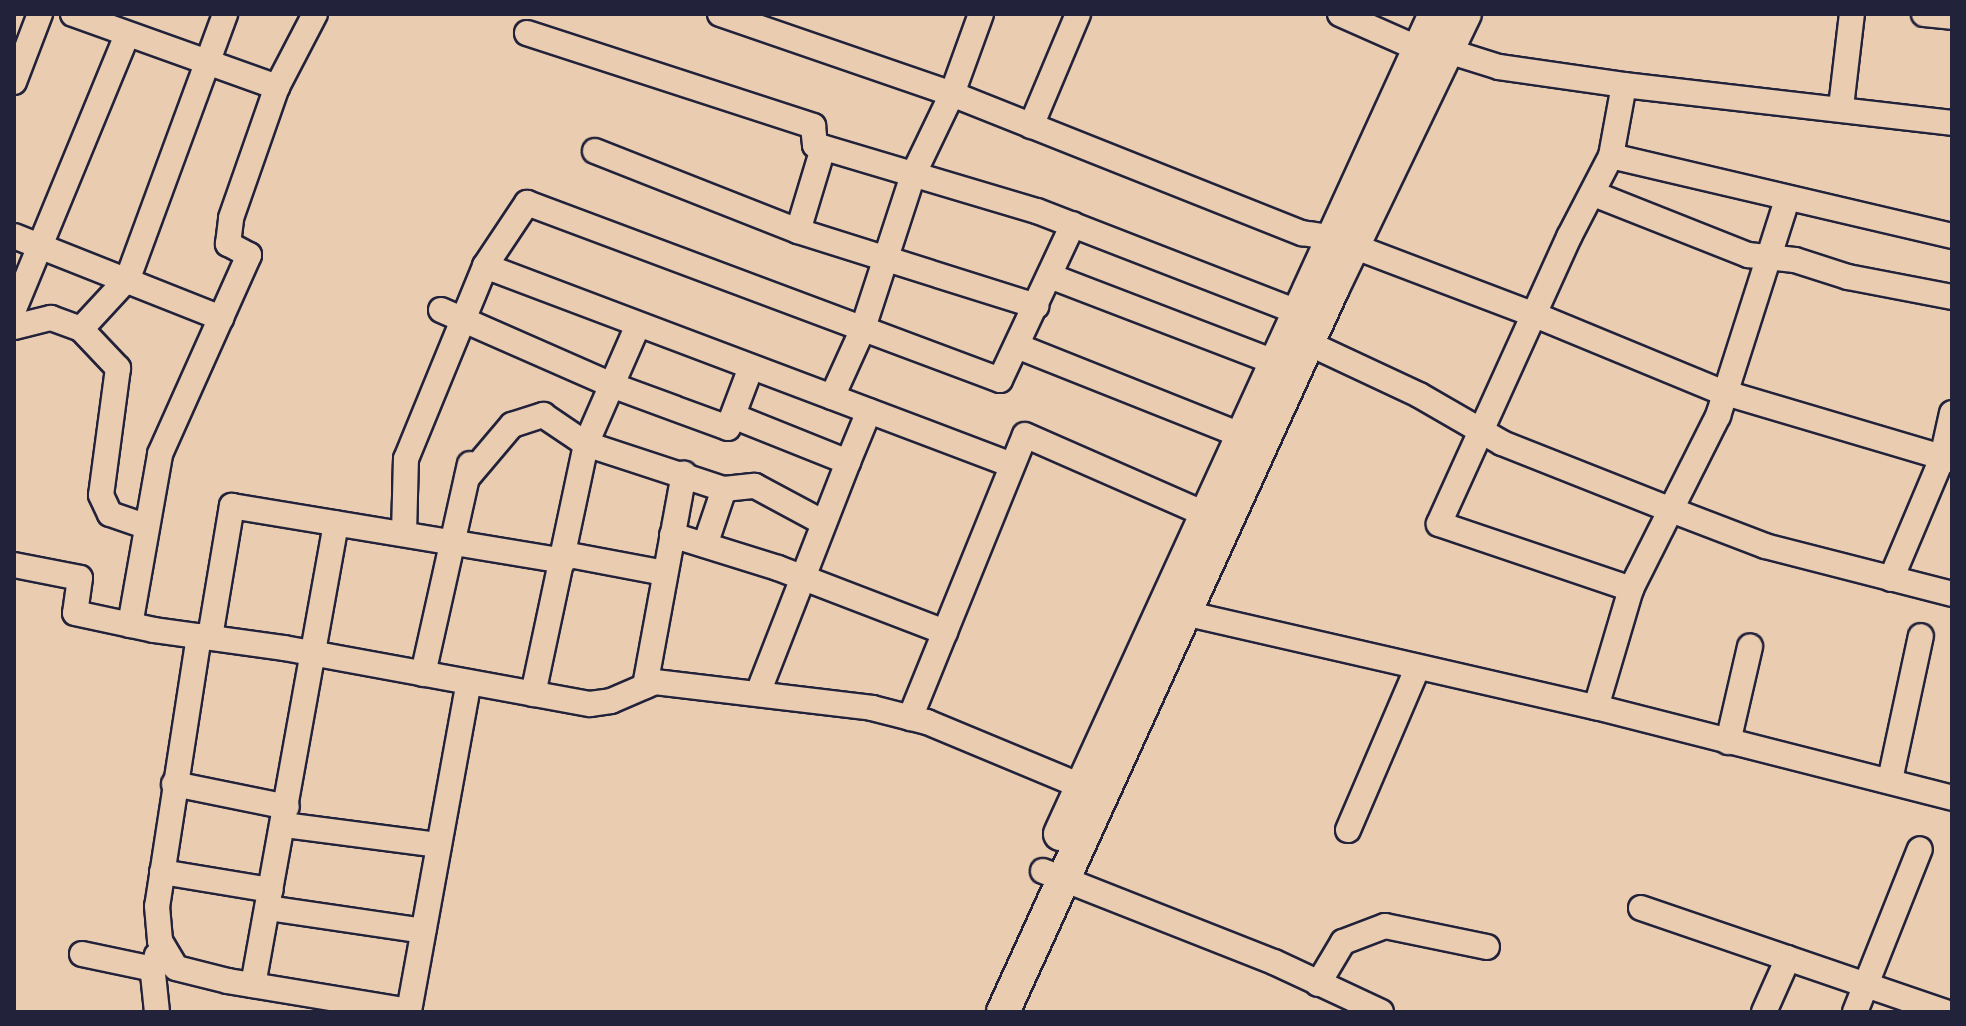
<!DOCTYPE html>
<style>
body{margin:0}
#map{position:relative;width:1966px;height:1026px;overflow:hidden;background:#eacdb1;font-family:"Gochi Hand",sans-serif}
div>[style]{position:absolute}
.roads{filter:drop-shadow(2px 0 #22223b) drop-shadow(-2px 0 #22223b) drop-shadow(0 2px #22223b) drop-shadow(0 -2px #22223b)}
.minor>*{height:24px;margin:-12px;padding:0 12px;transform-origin:12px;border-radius:12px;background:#eacdb1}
.major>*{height:32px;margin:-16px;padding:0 16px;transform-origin:16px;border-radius:16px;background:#eacdb1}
span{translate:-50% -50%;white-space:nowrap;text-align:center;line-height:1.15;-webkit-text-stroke:8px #eacdb1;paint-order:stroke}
.frame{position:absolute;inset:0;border:16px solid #22223b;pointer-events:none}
</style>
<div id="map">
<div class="roads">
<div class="minor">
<div style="left:73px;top:14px;width:217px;rotate:19.7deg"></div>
<div style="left:720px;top:14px;width:245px;rotate:19deg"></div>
<div style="left:952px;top:94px;width:377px;rotate:21.7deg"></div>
<div style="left:1302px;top:233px;width:30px;rotate:9deg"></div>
<div style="left:1332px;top:238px;width:217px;rotate:20.8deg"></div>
<div style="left:1535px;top:315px;width:202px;rotate:22.4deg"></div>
<div style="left:1722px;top:392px;width:240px;rotate:16.5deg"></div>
<div style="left:1340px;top:14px;width:86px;rotate:23.9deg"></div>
<div style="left:1924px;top:14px;width:28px;rotate:6deg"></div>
<div style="left:527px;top:33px;width:301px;rotate:18deg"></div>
<div style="left:813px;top:126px;width:19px;rotate:84deg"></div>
<div style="left:815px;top:145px;width:232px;rotate:16.6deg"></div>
<div style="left:1037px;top:211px;width:279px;rotate:21.2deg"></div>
<div style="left:1448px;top:51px;width:53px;rotate:17.4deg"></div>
<div style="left:1499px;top:67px;width:126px;rotate:8.2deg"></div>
<div style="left:1624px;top:85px;width:330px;rotate:6.6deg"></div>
<div style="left:14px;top:82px;width:73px;rotate:-69.1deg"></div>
<div style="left:1624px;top:85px;width:72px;rotate:100.4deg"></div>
<div style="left:1611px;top:156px;width:91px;rotate:117.4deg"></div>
<div style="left:1569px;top:237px;width:315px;rotate:114.4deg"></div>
<div style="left:1439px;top:524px;width:203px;rotate:18.7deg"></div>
<div style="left:1841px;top:107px;width:94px;rotate:-83.3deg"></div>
<div style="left:1031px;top:126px;width:121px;rotate:-67.2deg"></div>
<div style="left:595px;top:151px;width:218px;rotate:21.5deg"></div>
<div style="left:798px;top:231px;width:250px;rotate:17.5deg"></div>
<div style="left:1611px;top:156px;width:350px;rotate:13.2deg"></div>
<div style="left:1594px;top:194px;width:166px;rotate:21.6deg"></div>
<div style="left:1748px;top:255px;width:47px;rotate:6.1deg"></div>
<div style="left:1795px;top:260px;width:56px;rotate:17.8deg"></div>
<div style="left:1848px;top:277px;width:106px;rotate:10.9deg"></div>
<div style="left:798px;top:231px;width:87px;rotate:-73.2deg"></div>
<div style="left:14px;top:236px;width:223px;rotate:21.6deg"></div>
<div style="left:485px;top:266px;width:563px;rotate:20.69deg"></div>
<div style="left:1050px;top:276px;width:240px;rotate:21deg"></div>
<div style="left:14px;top:309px;width:296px;rotate:-67.6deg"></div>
<div style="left:441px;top:310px;width:189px;rotate:23.7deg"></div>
<div style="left:614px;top:386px;width:121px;rotate:20.2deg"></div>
<div style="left:728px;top:428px;width:65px;rotate:-69.3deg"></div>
<div style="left:14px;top:327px;width:38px;rotate:-14deg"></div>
<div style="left:51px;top:318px;width:32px;rotate:20deg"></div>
<div style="left:81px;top:329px;width:54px;rotate:46.5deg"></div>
<div style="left:118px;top:368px;width:128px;rotate:97.6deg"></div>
<div style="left:101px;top:495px;width:21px;rotate:65deg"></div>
<div style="left:110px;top:514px;width:39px;rotate:19deg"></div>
<div style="left:81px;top:329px;width:69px;rotate:-47.3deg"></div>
<div style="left:128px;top:278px;width:281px;rotate:-69.8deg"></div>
<div style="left:1308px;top:343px;width:123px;rotate:25.1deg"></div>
<div style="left:1419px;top:395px;width:96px;rotate:30deg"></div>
<div style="left:1502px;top:443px;width:185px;rotate:21.6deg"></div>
<div style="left:1674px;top:511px;width:97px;rotate:21deg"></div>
<div style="left:1765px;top:546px;width:193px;rotate:14.4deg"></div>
<div style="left:1017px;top:346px;width:241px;rotate:21.7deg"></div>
<div style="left:832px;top:397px;width:72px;rotate:-65.6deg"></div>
<div style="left:862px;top:331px;width:164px;rotate:-71.9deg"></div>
<div style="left:913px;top:175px;width:90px;rotate:-64.3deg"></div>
<div style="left:952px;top:94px;width:85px;rotate:-70.1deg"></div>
<div style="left:733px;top:416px;width:124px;rotate:21.8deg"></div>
<div style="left:848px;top:462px;width:55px;rotate:-67.6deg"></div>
<div style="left:467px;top:478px;width:70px;rotate:-49.7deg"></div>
<div style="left:512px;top:425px;width:33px;rotate:-18deg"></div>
<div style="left:543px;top:415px;width:52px;rotate:34deg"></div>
<div style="left:586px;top:444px;width:145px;rotate:18.1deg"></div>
<div style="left:724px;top:489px;width:59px;rotate:108.7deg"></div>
<div style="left:724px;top:489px;width:31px;rotate:-6deg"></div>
<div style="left:755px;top:486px;width:78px;rotate:28.2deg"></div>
<div style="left:404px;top:534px;width:75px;rotate:-88.5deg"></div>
<div style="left:406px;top:459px;width:209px;rotate:-67.7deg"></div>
<div style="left:485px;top:266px;width:76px;rotate:-56.3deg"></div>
<div style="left:527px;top:203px;width:505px;rotate:20.52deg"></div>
<div style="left:1000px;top:380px;width:172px;rotate:-64.9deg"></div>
<div style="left:672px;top:535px;width:111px;rotate:17.3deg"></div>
<div style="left:778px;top:568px;width:179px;rotate:21deg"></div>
<div style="left:564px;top:554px;width:103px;rotate:10.7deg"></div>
<div style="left:14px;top:565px;width:67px;rotate:11.1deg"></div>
<div style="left:80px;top:578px;width:35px;rotate:98deg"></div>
<div style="left:75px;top:613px;width:81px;rotate:12.1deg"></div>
<div style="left:154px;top:630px;width:131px;rotate:7.9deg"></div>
<div style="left:284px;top:648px;width:311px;rotate:10.4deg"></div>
<div style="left:590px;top:704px;width:21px;rotate:-8deg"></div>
<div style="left:611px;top:701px;width:48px;rotate:-23.4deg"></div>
<div style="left:655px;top:682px;width:219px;rotate:6.8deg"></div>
<div style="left:872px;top:708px;width:57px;rotate:14.3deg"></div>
<div style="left:927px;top:722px;width:167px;rotate:22.6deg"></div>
<div style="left:1891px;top:579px;width:131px;rotate:-67.1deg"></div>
<div style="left:1942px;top:458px;width:46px;rotate:-77.5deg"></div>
<div style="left:1184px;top:613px;width:423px;rotate:12.9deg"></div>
<div style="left:1596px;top:707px;width:367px;rotate:14.3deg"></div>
<div style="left:130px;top:625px;width:174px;rotate:-80deg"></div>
<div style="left:160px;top:454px;width:218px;rotate:-65.9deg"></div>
<div style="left:249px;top:255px;width:24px;rotate:-152deg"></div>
<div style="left:228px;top:244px;width:26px;rotate:-83deg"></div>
<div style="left:231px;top:218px;width:139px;rotate:-70.7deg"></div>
<div style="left:277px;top:87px;width:82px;rotate:-62.5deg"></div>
<div style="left:199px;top:636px;width:273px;rotate:98.8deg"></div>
<div style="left:157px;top:906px;width:35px;rotate:85deg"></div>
<div style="left:160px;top:941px;width:31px;rotate:59deg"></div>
<div style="left:176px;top:968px;width:54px;rotate:14deg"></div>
<div style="left:228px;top:981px;width:183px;rotate:9.4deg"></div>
<div style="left:409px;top:1011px;width:334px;rotate:-79.7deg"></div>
<div style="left:210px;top:637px;width:133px;rotate:-80.5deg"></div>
<div style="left:232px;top:506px;width:336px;rotate:9.4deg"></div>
<div style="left:423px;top:674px;width:215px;rotate:-77.4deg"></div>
<div style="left:645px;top:686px;width:216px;rotate:-79.6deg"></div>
<div style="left:758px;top:693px;width:248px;rotate:-68.7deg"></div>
<div style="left:533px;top:694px;width:256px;rotate:-78deg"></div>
<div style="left:586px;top:444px;width:130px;rotate:-66.4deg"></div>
<div style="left:1596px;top:707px;width:123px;rotate:-73.5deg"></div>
<div style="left:1631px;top:589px;width:194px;rotate:-63.3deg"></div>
<div style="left:1718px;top:416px;width:227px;rotate:-72.3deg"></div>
<div style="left:910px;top:718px;width:305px;rotate:-67.9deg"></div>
<div style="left:1025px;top:435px;width:197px;rotate:23.7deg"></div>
<div style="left:1728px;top:742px;width:98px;rotate:-77deg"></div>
<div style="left:1890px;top:780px;width:147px;rotate:-77.9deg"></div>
<div style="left:174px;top:784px;width:115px;rotate:11.5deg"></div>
<div style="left:284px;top:825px;width:156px;rotate:7.4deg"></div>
<div style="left:1348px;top:830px;width:177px;rotate:-66.8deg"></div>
<div style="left:1043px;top:871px;width:248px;rotate:21.5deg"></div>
<div style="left:1274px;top:962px;width:118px;rotate:25deg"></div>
<div style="left:162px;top:872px;width:110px;rotate:9.4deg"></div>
<div style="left:268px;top:908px;width:157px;rotate:8.4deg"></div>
<div style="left:1641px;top:908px;width:321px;rotate:18.9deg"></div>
<div style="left:82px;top:954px;width:74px;rotate:11.8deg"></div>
<div style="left:1318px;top:984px;width:49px;rotate:-59.2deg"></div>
<div style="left:1343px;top:942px;width:45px;rotate:-20.9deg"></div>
<div style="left:1385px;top:926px;width:104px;rotate:11.6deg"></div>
<div style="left:253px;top:985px;width:469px;rotate:-79.8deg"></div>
<div style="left:157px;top:1012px;width:37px;rotate:-96deg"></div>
<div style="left:153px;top:975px;width:20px;rotate:-79deg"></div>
<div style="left:1764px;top:1012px;width:59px;rotate:-66deg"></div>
<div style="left:1855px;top:1012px;width:175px;rotate:-68.3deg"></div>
</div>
<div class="major">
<div style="left:1060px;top:834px;width:902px;rotate:-65.42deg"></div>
<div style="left:1003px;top:1012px;width:796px;rotate:-65.5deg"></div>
<div style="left:1333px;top:288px;width:304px;rotate:-64.3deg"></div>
</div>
</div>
<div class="frame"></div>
</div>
